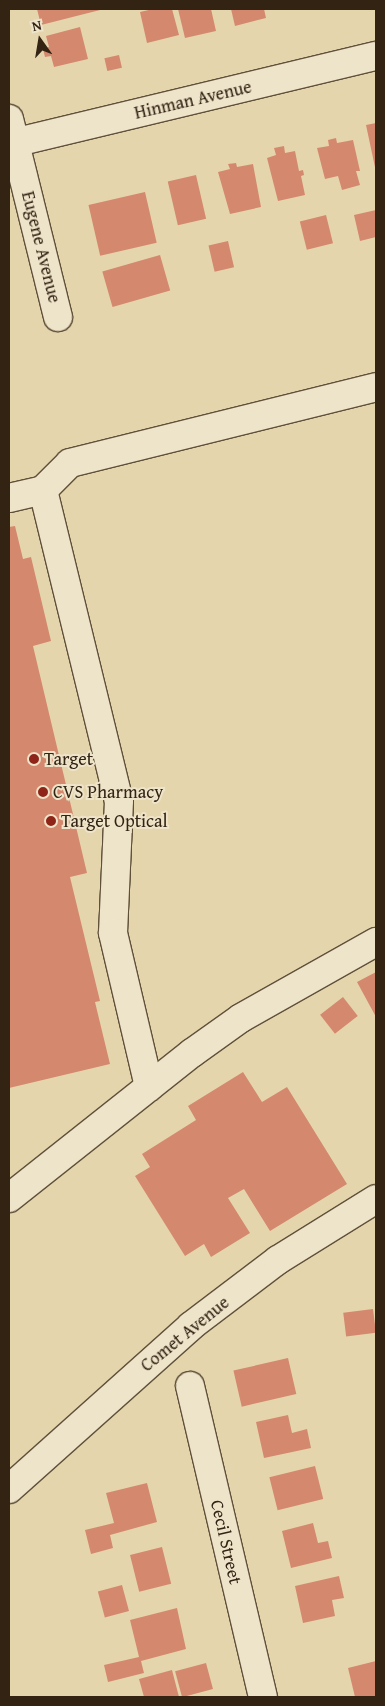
<!DOCTYPE html>
<style>
body{margin:0}
#map{position:relative;width:385px;height:1706px;overflow:hidden;background:#e5d5ad;font-family:"Gentium Book Plus",serif}
div>[style]{position:absolute}
.building>*{inset:0;background:#d4896e;transform-origin:0 0}
.roads{filter:drop-shadow(1px 0 #5f503a) drop-shadow(-1px 0 #5f503a) drop-shadow(0 1px #5f503a) drop-shadow(0 -1px #5f503a)}
.minor>*{height:28px;margin:-14px;padding:0 14px;transform-origin:14px;border-radius:14px;background:#eee4ca}
.dots>*{width:14px;height:14px;translate:-50% -50%;box-sizing:border-box;border:2px solid #eee4ca;border-radius:50%}
span{translate:-50% -50%;white-space:nowrap;text-align:center;line-height:1.15;-webkit-text-stroke:4px #eee4ca;paint-order:stroke}
.street-label{font-size:18px;color:#322313}
.poi-label{font-size:18px;color:#322313}
.left{translate:0 -50%;text-align:left}
.frame{position:absolute;inset:0;border:10px solid #322313;pointer-events:none}
.north{position:absolute;left:15px;top:15px;width:50px;height:50px;-webkit-text-stroke:4px #eee4ca;paint-order:stroke;rotate:347deg;font-size:14px;font-weight:700;line-height:20px;text-align:center;color:#322313}
.north::after{content:'';display:block;margin:auto;width:18px;height:22px;background:#322313;clip-path:polygon(50% 0,100% 100%,50% 72%,0 100%)}
</style>
<div id="map">
<div class="building">
<div style="clip-path:polygon(37px 9px,104px 9px,41px 25px)"></div>
<div style="clip-path:polygon(153px 9px,172px 9px,179px 35px,147px 43px,140px 12px)"></div>
<div style="clip-path:polygon(178px 9px,211px 9px,216px 31px,185px 38px)"></div>
<div style="clip-path:polygon(231px 9px,264px 9px,266px 18px,235px 26px)"></div>
<div style="clip-path:polygon(80px 27px,88px 59px,54px 67px,51px 56px,45px 57px,43px 49px,49px 47px,46px 36px)"></div>
<div style="left:119px;top:55px;width:13px;height:15px;rotate:77deg"></div>
<div style="clip-path:polygon(376px 123px,376px 172px,366px 125px)"></div>
<div style="clip-path:polygon(336px 138px,337px 143px,353px 140px,360px 171px,356px 171px,360px 185px,342px 190px,338px 176px,325px 179px,317px 148px,329px 146px,328px 140px)"></div>
<div style="clip-path:polygon(284px 146px,285px 153px,295px 151px,299px 171px,303px 170px,304px 175px,301px 176px,305px 195px,278px 201px,267px 158px,276px 155px,274px 148px)"></div>
<div style="clip-path:polygon(236px 163px,237px 167px,253px 164px,261px 207px,230px 214px,218px 172px,230px 169px,228px 164px)"></div>
<div style="left:196px;top:175px;width:45px;height:29px;rotate:77deg"></div>
<div style="left:145px;top:192px;width:52px;height:58px;rotate:77deg"></div>
<div style="clip-path:polygon(376px 210px,376px 237px,360px 241px,354px 215px)"></div>
<div style="left:326px;top:215px;width:29px;height:27px;rotate:76deg"></div>
<div style="left:228px;top:241px;width:27px;height:20px;rotate:77deg"></div>
<div style="left:160px;top:255px;width:37px;height:60px;rotate:74deg"></div>
<div style="clip-path:polygon(15px 526px,23px 559px,31px 557px,51px 641px,33px 646px,87px 873px,70px 877px,100px 1001px,95px 1002px,110px 1064px,9px 1088px,9px 527px)"></div>
<div style="clip-path:polygon(376px 972px,376px 1017px,357px 982px)"></div>
<div style="left:343px;top:997px;width:24px;height:29px;rotate:52deg"></div>
<div style="clip-path:polygon(243px 1072px,262px 1102px,287px 1087px,347px 1184px,270px 1231px,244px 1189px,228px 1198px,250px 1233px,211px 1257px,204px 1244px,185px 1256px,135px 1176px,150px 1167px,142px 1154px,196px 1120px,188px 1106px)"></div>
<div style="left:373px;top:1309px;width:24px;height:30px;rotate:83deg"></div>
<div style="left:288px;top:1358px;width:37px;height:56px;rotate:77deg"></div>
<div style="clip-path:polygon(288px 1415px,292px 1433px,307px 1429px,311px 1448px,264px 1458px,256px 1422px)"></div>
<div style="left:315px;top:1466px;width:34px;height:47px;rotate:76deg"></div>
<div style="clip-path:polygon(147px 1483px,157px 1522px,110px 1535px,113px 1548px,91px 1554px,85px 1530px,114px 1523px,106px 1493px)"></div>
<div style="clip-path:polygon(313px 1523px,318px 1543px,328px 1541px,332px 1558px,291px 1568px,282px 1531px)"></div>
<div style="left:162px;top:1547px;width:38px;height:33px;rotate:76deg"></div>
<div style="clip-path:polygon(339px 1576px,344px 1598px,332px 1600px,335px 1616px,303px 1623px,295px 1586px)"></div>
<div style="left:122px;top:1585px;width:27px;height:25px;rotate:75deg"></div>
<div style="clip-path:polygon(177px 1608px,186px 1649px,141px 1661px,144px 1673px,108px 1682px,104px 1665px,139px 1657px,130px 1620px)"></div>
<div style="clip-path:polygon(376px 1661px,376px 1697px,355px 1697px,348px 1668px)"></div>
<div style="left:206px;top:1663px;width:27px;height:32px;rotate:75deg"></div>
<div style="clip-path:polygon(172px 1670px,179px 1697px,144px 1697px,139px 1679px)"></div>
</div>
<div class="roads">
<div class="minor">
<div style="left:9px;top:119px;width:204px;rotate:76.1deg"></div>
<div style="left:9px;top:144px;width:377px;rotate:-13.5deg"></div>
<div style="left:43px;top:490px;width:320px;rotate:76.3deg"></div>
<div style="left:119px;top:801px;width:132px;rotate:92.6deg"></div>
<div style="left:113px;top:933px;width:158px;rotate:76.8deg"></div>
<div style="left:9px;top:498px;width:35px;rotate:-13deg"></div>
<div style="left:43px;top:490px;width:38px;rotate:-45deg"></div>
<div style="left:70px;top:463px;width:315px;rotate:-13.9deg"></div>
<div style="left:9px;top:1198px;width:233px;rotate:-38.4deg"></div>
<div style="left:192px;top:1053px;width:60px;rotate:-35.5deg"></div>
<div style="left:241px;top:1018px;width:155px;rotate:-29.4deg"></div>
<div style="left:190px;top:1386px;width:319px;rotate:76.8deg"></div>
<div style="left:9px;top:1489px;width:244px;rotate:-41.8deg"></div>
<div style="left:191px;top:1326px;width:109px;rotate:-37.2deg"></div>
<div style="left:278px;top:1260px;width:115px;rotate:-31.9deg"></div>
</div>
</div>
<div class="dots">
<div style="left:34px;top:759px;background:#8f2418"></div>
<div style="left:43px;top:792px;background:#8f2418"></div>
<div style="left:51px;top:821px;background:#8f2418"></div>
</div>
<div class="street-label">
<span style="left:193px;top:100px;rotate:-13deg">Hinman Avenue</span>
<span style="left:41px;top:247px;rotate:76deg">Eugene Avenue</span>
<span style="left:185px;top:1334px;rotate:-39deg">Comet Avenue</span>
<span style="left:226px;top:1542px;rotate:77deg">Cecil Street</span>
</div>
<div class="poi-label">
<span class="left" style="left:44px;top:759px">Target</span>
<span class="left" style="left:53px;top:792px">CVS Pharmacy</span>
<span class="left" style="left:61px;top:821px">Target Optical</span>
</div>
<div class="frame"></div>
<div class="north">N</div>
</div>
